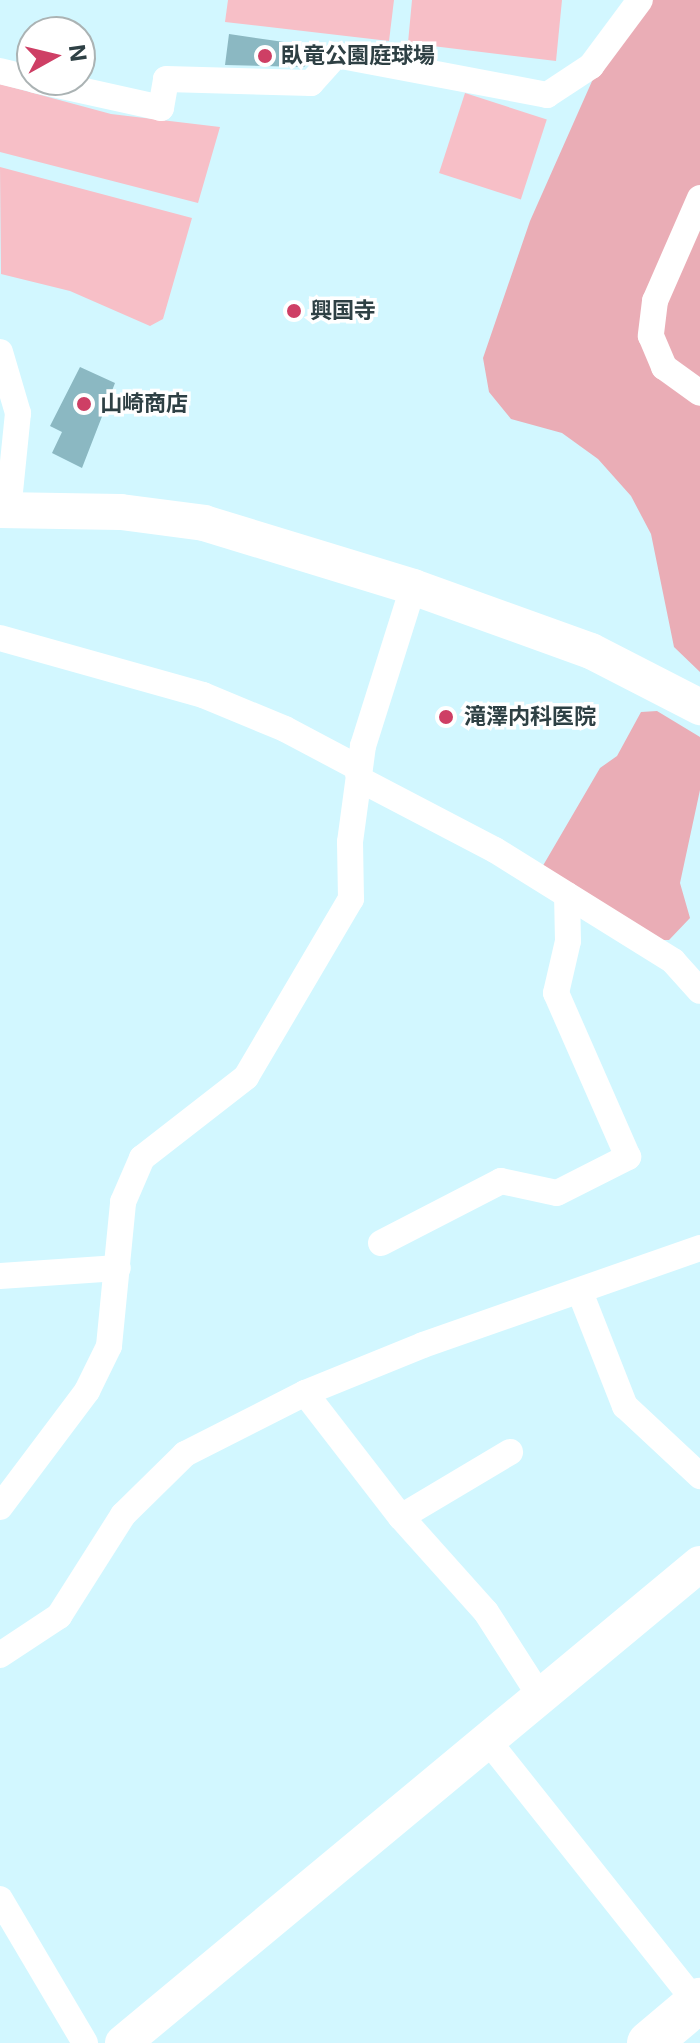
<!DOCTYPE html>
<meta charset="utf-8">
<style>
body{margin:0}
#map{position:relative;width:700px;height:2043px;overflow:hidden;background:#d2f7ff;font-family:Inter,"Noto Sans JP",sans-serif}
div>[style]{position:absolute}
.green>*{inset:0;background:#f7bfc7;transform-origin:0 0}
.forest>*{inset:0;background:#eaadb6}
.building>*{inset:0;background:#8bb8c2}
.street>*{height:26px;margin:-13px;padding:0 13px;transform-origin:13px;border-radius:13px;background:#fff}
.secondary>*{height:36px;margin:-18px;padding:0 18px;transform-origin:18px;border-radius:18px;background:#fff}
.highway>*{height:44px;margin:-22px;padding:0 22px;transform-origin:22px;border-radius:22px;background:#fff}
.dots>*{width:22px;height:22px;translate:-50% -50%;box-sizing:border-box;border:4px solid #fff;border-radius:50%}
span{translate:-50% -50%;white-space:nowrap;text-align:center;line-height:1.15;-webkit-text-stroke:7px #fff;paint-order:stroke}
.poi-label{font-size:22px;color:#2e4044;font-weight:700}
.left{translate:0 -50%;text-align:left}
.north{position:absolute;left:16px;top:16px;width:80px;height:80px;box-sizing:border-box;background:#fff;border:2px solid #abb3b4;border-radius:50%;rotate:82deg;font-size:22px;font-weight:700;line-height:32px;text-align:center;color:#2e4044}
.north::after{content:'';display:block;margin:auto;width:28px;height:36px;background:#ce3f65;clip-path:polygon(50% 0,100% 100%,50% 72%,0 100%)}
</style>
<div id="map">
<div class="green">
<div style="clip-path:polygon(228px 0,394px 0,389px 41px,225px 22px)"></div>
<div style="clip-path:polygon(412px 0,562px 0,556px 61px,408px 43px)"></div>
<div style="clip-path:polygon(0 84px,111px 114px,220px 127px,198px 203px,0 152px)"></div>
<div style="left:465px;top:93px;width:86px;height:84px;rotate:18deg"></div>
<div style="clip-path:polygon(0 167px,192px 218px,163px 319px,150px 326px,70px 291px,1px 274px)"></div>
</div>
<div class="forest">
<div style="clip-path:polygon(628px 0,700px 0,700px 672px,674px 647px,651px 534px,631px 496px,598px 459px,562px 433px,511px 419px,489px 392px,483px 358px,530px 221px)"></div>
<div style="clip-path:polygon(657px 711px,700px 737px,700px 790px,680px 883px,690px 918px,669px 940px,656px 940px,541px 869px,600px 768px,617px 756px,641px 712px)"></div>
</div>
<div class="building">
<div style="clip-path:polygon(229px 34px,291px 43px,291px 55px,312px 58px,304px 67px,225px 65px)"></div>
<div style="clip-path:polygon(80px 367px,115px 383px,82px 468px,52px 453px,62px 432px,50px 426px)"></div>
</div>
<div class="street">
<div style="left:0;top:71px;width:33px;rotate:14deg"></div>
<div style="left:35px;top:80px;width:129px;rotate:12.5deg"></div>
<div style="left:161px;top:108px;width:29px;rotate:-80deg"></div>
<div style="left:166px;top:79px;width:145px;rotate:1.6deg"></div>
<div style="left:311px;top:83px;width:38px;rotate:-48deg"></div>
<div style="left:336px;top:55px;width:215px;rotate:10.7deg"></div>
<div style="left:547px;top:95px;width:53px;rotate:-33.4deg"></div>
<div style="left:591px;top:66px;width:82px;rotate:-53.4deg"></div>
<div style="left:700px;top:198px;width:112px;rotate:113.6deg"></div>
<div style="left:655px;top:301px;width:35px;rotate:97deg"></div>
<div style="left:651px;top:336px;width:34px;rotate:67deg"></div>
<div style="left:664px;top:367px;width:44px;rotate:35.8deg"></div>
<div style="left:0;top:352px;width:64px;rotate:73.6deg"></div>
<div style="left:18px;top:413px;width:99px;rotate:95.8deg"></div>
<div style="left:0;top:638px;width:211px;rotate:15.7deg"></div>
<div style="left:203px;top:695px;width:89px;rotate:22.5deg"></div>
<div style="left:285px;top:729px;width:79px;rotate:27.9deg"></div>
<div style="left:355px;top:766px;width:15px;rotate:67deg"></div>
<div style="left:361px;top:780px;width:151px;rotate:27.6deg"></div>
<div style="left:495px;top:850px;width:210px;rotate:31.9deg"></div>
<div style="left:673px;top:961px;width:40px;rotate:48deg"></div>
<div style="left:381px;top:1243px;width:135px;rotate:-27.3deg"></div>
<div style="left:501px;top:1181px;width:57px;rotate:12.1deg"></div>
<div style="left:557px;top:1193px;width:80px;rotate:-26.9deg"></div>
<div style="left:628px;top:1157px;width:179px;rotate:-113.7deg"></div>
<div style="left:556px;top:993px;width:53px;rotate:-77deg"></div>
<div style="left:568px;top:941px;width:46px;rotate:-91.2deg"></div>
<div style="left:0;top:1276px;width:118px;rotate:-3.9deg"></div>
<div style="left:580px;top:1292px;width:123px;rotate:68.5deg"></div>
<div style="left:625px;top:1406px;width:103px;rotate:43deg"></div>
<div style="left:305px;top:1393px;width:157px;rotate:52.3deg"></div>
<div style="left:401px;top:1517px;width:127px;rotate:48.2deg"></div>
<div style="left:486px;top:1612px;width:100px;rotate:57.3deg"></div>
<div style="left:0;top:1507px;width:145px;rotate:-53.1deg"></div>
<div style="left:87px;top:1391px;width:50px;rotate:-63.9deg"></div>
<div style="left:109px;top:1346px;width:145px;rotate:-84.4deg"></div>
<div style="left:123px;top:1202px;width:48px;rotate:-66.6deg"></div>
<div style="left:142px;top:1158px;width:132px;rotate:-37.9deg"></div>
<div style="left:246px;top:1077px;width:207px;rotate:-59.5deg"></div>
<div style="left:351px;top:899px;width:57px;rotate:-91deg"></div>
<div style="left:350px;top:842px;width:97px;rotate:-82.3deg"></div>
<div style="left:363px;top:746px;width:167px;rotate:-72.5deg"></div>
<div style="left:401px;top:1517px;width:127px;rotate:-30.8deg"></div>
<div style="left:0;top:1655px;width:71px;rotate:-33.5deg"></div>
<div style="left:59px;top:1616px;width:120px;rotate:-57.6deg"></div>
<div style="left:123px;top:1515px;width:87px;rotate:-44.5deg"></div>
<div style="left:185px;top:1454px;width:135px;rotate:-26.9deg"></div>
<div style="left:305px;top:1393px;width:127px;rotate:-22.1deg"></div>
<div style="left:423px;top:1345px;width:293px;rotate:-19.3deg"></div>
<div style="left:489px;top:1742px;width:332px;rotate:51.5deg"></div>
<div style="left:696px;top:2002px;width:12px;rotate:81deg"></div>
<div style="left:0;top:1899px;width:167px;rotate:59.4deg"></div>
</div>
<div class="secondary">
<div style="left:0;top:510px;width:121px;rotate:0.9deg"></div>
<div style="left:121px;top:512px;width:84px;rotate:7.5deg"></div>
<div style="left:204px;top:523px;width:219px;rotate:17deg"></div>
<div style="left:413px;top:587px;width:189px;rotate:19.8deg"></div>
<div style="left:591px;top:651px;width:123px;rotate:27.2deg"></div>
<div style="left:123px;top:2043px;width:750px;rotate:-39.7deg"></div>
</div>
<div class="highway">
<div style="left:649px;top:2043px;width:67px;rotate:-40.1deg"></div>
</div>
<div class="dots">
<div style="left:265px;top:56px;background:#ce3f65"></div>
<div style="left:294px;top:311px;background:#ce3f65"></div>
<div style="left:84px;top:404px;background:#ce3f65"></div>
<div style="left:446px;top:717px;background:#ce3f65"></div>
</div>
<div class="poi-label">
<span class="left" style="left:281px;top:56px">臥竜公園庭球場</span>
<span class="left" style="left:310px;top:311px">興国寺</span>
<span class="left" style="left:100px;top:404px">山崎商店</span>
<span class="left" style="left:464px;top:717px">滝澤内科医院</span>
</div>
<div class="north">N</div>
</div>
